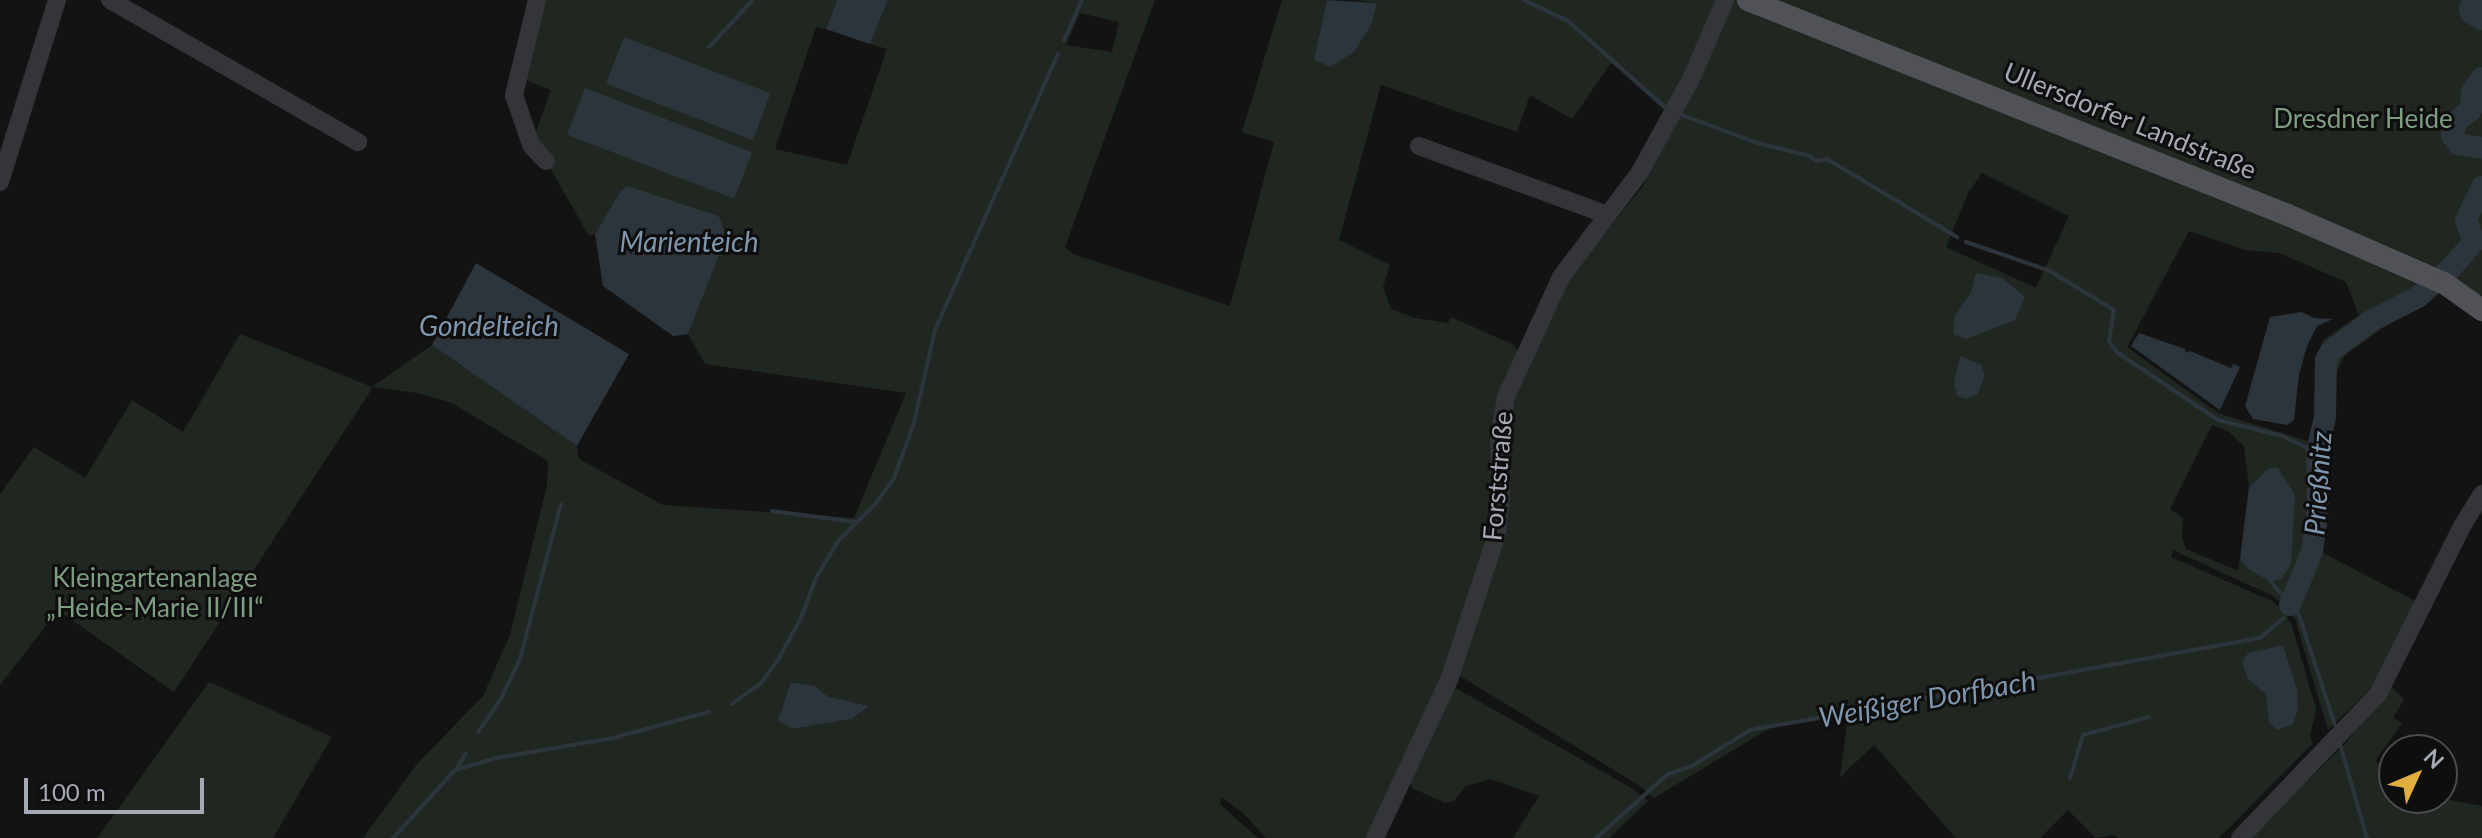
<!DOCTYPE html>
<meta charset="utf-8">
<style>
body{margin:0}
#map{position:relative;width:2482px;height:838px;overflow:hidden;background:#131314;font-family:Lato,sans-serif}
div>[style]{position:absolute}
.green>*{inset:0;background:#202721}
.water>*{inset:0;background:#2d353c;transform-origin:0 0}
.stream>*{height:4px;margin:-2px;padding:0 2px;transform-origin:2px;border-radius:2px;background:#2d353c}
.river>*{height:22px;margin:-11px;padding:0 11px;transform-origin:11px;border-radius:11px;background:#2d353c}
.minor>*{height:18px;margin:-9px;padding:0 9px;transform-origin:9px;border-radius:9px;background:#343539}
.major>*{height:22px;margin:-11px;padding:0 11px;transform-origin:11px;border-radius:11px;background:#515258}
span{translate:-50% -50%;white-space:nowrap;text-align:center;line-height:1.15;-webkit-text-stroke:6px #0e0e0f;paint-order:stroke}
.park-label{font-size:26px;color:#7e9d81}
.street-label{font-size:26px;color:#a6aab4}
.water-label{font-size:28px;color:#7f96ac;font-style:italic}
.north{position:absolute;left:2378px;top:734px;width:80px;height:80px;box-sizing:border-box;background:#0e0e0f;border:2px solid #4b4c51;border-radius:50%;rotate:46deg;font-size:22px;font-weight:700;line-height:32px;text-align:center;color:#a6aab4}
.north::after{content:'';display:block;margin:auto;width:28px;height:36px;background:#e1af3e;clip-path:polygon(50% 0,100% 100%,50% 72%,0 100%)}
.scale{position:absolute;left:24px;top:778px;width:180px;height:36px;box-sizing:border-box;border:4px solid #a6aab4;border-top:0;padding-left:10px;font-size:24px;line-height:28px;white-space:nowrap;color:#a6aab4;-webkit-text-stroke:6px #0e0e0f;paint-order:stroke}
</style>
<div id="map">
<div class="green">
<div style="clip-path:polygon(evenodd,540px 0,837px 0,826px 29px,816px 27px,775px 149px,847px 165px,887px 49px,870px 44px,888px 0,1155px 0,1065px 247px,1073px 254px,1230px 306px,1274px 142px,1242px 132px,1282px 0,1327px 0,1314px 59px,1376px 3px,1358px 0,2482px 0,2482px 297px,2424px 275px,2434px 291px,2344px 356px,2336px 374px,2316px 365px,2323px 340px,2359px 315px,2346px 282px,2279px 253px,2245px 250px,2189px 231px,2127px 347px,2218px 413px,2317px 444px,2310px 546px,2415px 601px,2372px 687px,2328px 730px,2295px 619px,2287px 608px,2273px 596px,2173px 550px,2171px 557px,2274px 602px,2284px 612px,2292px 626px,2316px 709px,2310px 737px,2313px 743px,2219px 838px,2118px 838px,2114px 835px,2096px 838px,2068px 810px,2040px 838px,1956px 838px,1874px 745px,1840px 777px,1848px 716px,1770px 728px,1654px 798px,1640px 786px,1457px 674px,1505px 530px,1506px 437px,1512px 399px,1565px 284px,1643px 186px,1695px 81px,1664px 110px,1611px 63px,1572px 119px,1530px 95px,1517px 132px,1381px 85px,1339px 240px,1390px 265px,1383px 287px,1391px 309px,1415px 318px,1448px 323px,1451px 317px,1512px 344px,1518px 350px,1492px 533px,1443px 679px,1368px 838px,1266px 838px,1242px 812px,1221px 797px,1220px 804px,1258px 838px,363px 838px,417px 764px,483px 696px,510px 635px,547px 486px,548px 461px,452px 403px,417px 393px,373px 387px,174px 692px,58px 610px,0 685px,0 494px,34px 447px,85px 478px,132px 400px,183px 432px,240px 334px,372px 387px,432px 345px,577px 446px,579px 459px,663px 505px,854px 518px,906px 393px,705px 364px,688px 334px,725px 237px,719px 216px,628px 186px,621px 190px,595px 234px,589px 236px,546px 161px,531px 145px,551px 90px,519px 77px,540px 0,1080px 13px,1119px 22px,1112px 52px,1066px 45px,1080px 13px,540px 0,1982px 173px,2069px 216px,2036px 288px,1946px 247px,1968px 193px,1982px 173px,540px 0,2212px 425px,2229px 432px,2244px 446px,2249px 487px,2269px 468px,2248px 569px,2240px 559px,2238px 571px,2186px 549px,2182px 538px,2183px 518px,2170px 509px,2212px 425px,540px 0,792px 682px,815px 686px,827px 696px,869px 706px,852px 719px,793px 729px,781px 707px,788px 698px,792px 682px)"></div>
<div style="clip-path:polygon(209px 682px,332px 737px,273px 838px,97px 838px)"></div>
<div style="clip-path:polygon(1452px 686px,1633px 789px,1648px 801px,1609px 838px,1513px 838px,1539px 796px,1491px 779px,1466px 786px,1454px 801px,1445px 803px,1412px 788px,1408px 781px)"></div>
<div style="clip-path:polygon(2391px 686px,2404px 700px,2393px 718px,2402px 723px,2375px 761px,2394px 775px,2394px 798px,2439px 798px,2482px 806px,2482px 838px,2250px 838px,2346px 743px)"></div>
</div>
<div class="water">
<div style="clip-path:polygon(837px 0,888px 0,870px 44px,826px 29px)"></div>
<div style="clip-path:polygon(1327px 0,1377px 3px,1371px 25px,1354px 52px,1330px 67px,1314px 59px)"></div>
<div style="left:624px;top:37px;width:157px;height:50px;rotate:21deg"></div>
<div style="left:585px;top:88px;width:179px;height:50px;rotate:21deg"></div>
<div style="clip-path:polygon(628px 186px,719px 216px,726px 237px,688px 334px,673px 336px,603px 286px,595px 234px,621px 190px)"></div>
<div style="clip-path:polygon(476px 263px,629px 354px,577px 446px,432px 345px)"></div>
<div style="clip-path:polygon(1976px 273px,2002px 278px,2025px 297px,2015px 320px,1966px 339px,1953px 334px,1955px 316px,1971px 292px)"></div>
<div style="clip-path:polygon(2302px 312px,2314px 318px,2333px 319px,2317px 326px,2307px 346px,2299px 375px,2294px 420px,2287px 425px,2253px 419px,2245px 406px,2270px 317px)"></div>
<div style="clip-path:polygon(2139px 333px,2185px 349px,2186px 353px,2190px 351px,2231px 368px,2233px 364px,2240px 367px,2220px 410px,2131px 346px)"></div>
<div style="clip-path:polygon(1960px 356px,1981px 365px,1985px 375px,1978px 394px,1966px 399px,1957px 396px,1954px 383px)"></div>
<div style="clip-path:polygon(2269px 468px,2278px 468px,2295px 495px,2291px 564px,2282px 578px,2271px 582px,2248px 569px,2240px 559px,2249px 487px)"></div>
<div style="clip-path:polygon(2283px 645px,2297px 690px,2298px 709px,2293px 724px,2277px 730px,2269px 723px,2266px 694px,2248px 679px,2242px 662px,2248px 653px)"></div>
<div style="clip-path:polygon(791px 682px,815px 686px,827px 696px,869px 706px,852px 719px,792px 729px,778px 720px)"></div>
</div>
<div class="stream">
<div style="left:1524px;top:0;width:49px;rotate:25.5deg"></div>
<div style="left:1568px;top:21px;width:130px;rotate:41.6deg"></div>
<div style="left:1064px;top:40px;width:44px;rotate:-65.8deg"></div>
<div style="left:709px;top:47px;width:64px;rotate:-46.9deg"></div>
<div style="left:1679px;top:114px;width:83px;rotate:20.4deg"></div>
<div style="left:1757px;top:143px;width:55px;rotate:13.8deg"></div>
<div style="left:1810px;top:156px;width:8px;rotate:40deg"></div>
<div style="left:1816px;top:161px;width:11px;rotate:-10deg"></div>
<div style="left:1827px;top:159px;width:152px;rotate:31deg"></div>
<div style="left:1966px;top:242px;width:89px;rotate:19deg"></div>
<div style="left:2050px;top:271px;width:75px;rotate:31.4deg"></div>
<div style="left:2114px;top:310px;width:32px;rotate:99deg"></div>
<div style="left:2109px;top:342px;width:14px;rotate:51deg"></div>
<div style="left:2118px;top:353px;width:120px;rotate:33.8deg"></div>
<div style="left:2218px;top:420px;width:66px;rotate:14deg"></div>
<div style="left:2282px;top:436px;width:38px;rotate:25deg"></div>
<div style="left:772px;top:511px;width:85px;rotate:7.5deg"></div>
<div style="left:2271px;top:582px;width:43px;rotate:49.7deg"></div>
<div style="left:2299px;top:615px;width:119px;rotate:71.9deg"></div>
<div style="left:732px;top:704px;width:36px;rotate:-36deg"></div>
<div style="left:761px;top:683px;width:31px;rotate:-54deg"></div>
<div style="left:779px;top:658px;width:46px;rotate:-61.2deg"></div>
<div style="left:801px;top:618px;width:43px;rotate:-69.4deg"></div>
<div style="left:816px;top:578px;width:43px;rotate:-59.3deg"></div>
<div style="left:838px;top:541px;width:54px;rotate:-45deg"></div>
<div style="left:876px;top:503px;width:31px;rotate:-54deg"></div>
<div style="left:894px;top:478px;width:59px;rotate:-70deg"></div>
<div style="left:914px;top:423px;width:95px;rotate:-77.3deg"></div>
<div style="left:935px;top:330px;width:302px;rotate:-66deg"></div>
<div style="left:478px;top:732px;width:38px;rotate:-55deg"></div>
<div style="left:500px;top:701px;width:47px;rotate:-64.5deg"></div>
<div style="left:520px;top:659px;width:160px;rotate:-75.2deg"></div>
<div style="left:2340px;top:744px;width:98px;rotate:74deg"></div>
<div style="left:457px;top:768px;width:17px;rotate:-59deg"></div>
<div style="left:2070px;top:778px;width:45px;rotate:-73.2deg"></div>
<div style="left:2083px;top:735px;width:68px;rotate:-15.3deg"></div>
<div style="left:393px;top:838px;width:92px;rotate:-47.6deg"></div>
<div style="left:455px;top:770px;width:43px;rotate:-16.3deg"></div>
<div style="left:496px;top:758px;width:119px;rotate:-9.7deg"></div>
<div style="left:613px;top:738px;width:99px;rotate:-15.2deg"></div>
<div style="left:1596px;top:838px;width:96px;rotate:-41.6deg"></div>
<div style="left:1668px;top:774px;width:25px;rotate:-18deg"></div>
<div style="left:1692px;top:766px;width:68px;rotate:-31.8deg"></div>
<div style="left:1750px;top:730px;width:518px;rotate:-10.23deg"></div>
<div style="left:2260px;top:638px;width:31px;rotate:-40deg"></div>
</div>
<div class="river">
<div style="left:2478px;top:0;width:11px;rotate:135deg"></div>
<div style="left:2470px;top:8px;width:5px;rotate:79deg"></div>
<div style="left:2471px;top:13px;width:13px;rotate:29deg"></div>
<div style="left:2482px;top:78px;width:17px;rotate:126deg"></div>
<div style="left:2472px;top:92px;width:18px;rotate:93deg"></div>
<div style="left:2471px;top:110px;width:18px;rotate:142deg"></div>
<div style="left:2457px;top:121px;width:15px;rotate:110deg"></div>
<div style="left:2452px;top:135px;width:11px;rotate:56deg"></div>
<div style="left:2458px;top:144px;width:24px;rotate:9deg"></div>
<div style="left:2290px;top:605px;width:58px;rotate:-67.8deg"></div>
<div style="left:2312px;top:551px;width:41px;rotate:-81.7deg"></div>
<div style="left:2318px;top:510px;width:58px;rotate:-91deg"></div>
<div style="left:2317px;top:452px;width:37px;rotate:-77deg"></div>
<div style="left:2325px;top:416px;width:56px;rotate:-89deg"></div>
<div style="left:2326px;top:360px;width:10px;rotate:-61deg"></div>
<div style="left:2331px;top:351px;width:50px;rotate:-36.9deg"></div>
<div style="left:2371px;top:321px;width:53px;rotate:-27.1deg"></div>
<div style="left:2418px;top:297px;width:44px;rotate:-41.3deg"></div>
<div style="left:2451px;top:268px;width:35px;rotate:-49deg"></div>
<div style="left:2474px;top:242px;width:23px;rotate:-110deg"></div>
<div style="left:2466px;top:220px;width:37px;rotate:-64deg"></div>
</div>
<div class="minor">
<div style="left:110px;top:0;width:286px;rotate:29.8deg"></div>
<div style="left:537px;top:0;width:98px;rotate:103.6deg"></div>
<div style="left:514px;top:95px;width:53px;rotate:71.2deg"></div>
<div style="left:531px;top:145px;width:22px;rotate:47deg"></div>
<div style="left:1419px;top:146px;width:201px;rotate:20.1deg"></div>
<div style="left:0;top:182px;width:191px;rotate:-72.6deg"></div>
<div style="left:1375px;top:838px;width:174px;rotate:-64.9deg"></div>
<div style="left:1449px;top:680px;width:154px;rotate:-71.8deg"></div>
<div style="left:1497px;top:534px;width:37px;rotate:-84deg"></div>
<div style="left:1501px;top:497px;width:58px;rotate:-92deg"></div>
<div style="left:1499px;top:439px;width:43px;rotate:-80.5deg"></div>
<div style="left:1506px;top:397px;width:132px;rotate:-65.4deg"></div>
<div style="left:1561px;top:277px;width:131px;rotate:-53deg"></div>
<div style="left:1640px;top:172px;width:106px;rotate:-61.3deg"></div>
<div style="left:1691px;top:79px;width:86px;rotate:-66.7deg"></div>
<div style="left:2240px;top:838px;width:199px;rotate:-46.2deg"></div>
<div style="left:2378px;top:694px;width:188px;rotate:-63.4deg"></div>
<div style="left:2462px;top:526px;width:38px;rotate:-58deg"></div>
</div>
<div class="major">
<div style="left:1748px;top:0;width:581px;rotate:21.71deg"></div>
<div style="left:2288px;top:215px;width:170px;rotate:23.6deg"></div>
<div style="left:2444px;top:283px;width:47px;rotate:35.4deg"></div>
</div>
<div class="park-label">
<span style="left:2363px;top:119px">Dresdner Heide</span>
<span style="left:155px;top:593px">Kleingartenanlage<br>„Heide-Marie II/III“</span>
</div>
<div class="street-label">
<span style="left:2130px;top:121px;rotate:22deg">Ullersdorfer Landstraße</span>
<span style="left:1498px;top:476px;rotate:-85deg">Forststraße</span>
</div>
<div class="water-label">
<span style="left:689px;top:241px">Marienteich</span>
<span style="left:489px;top:325px">Gondelteich</span>
<span style="left:2317px;top:483px;rotate:-86deg">Prießnitz</span>
<span style="left:1927px;top:698px;rotate:-10deg">Weißiger Dorfbach</span>
</div>
<div class="north">N</div>
<div class="scale">100 m</div>
</div>
